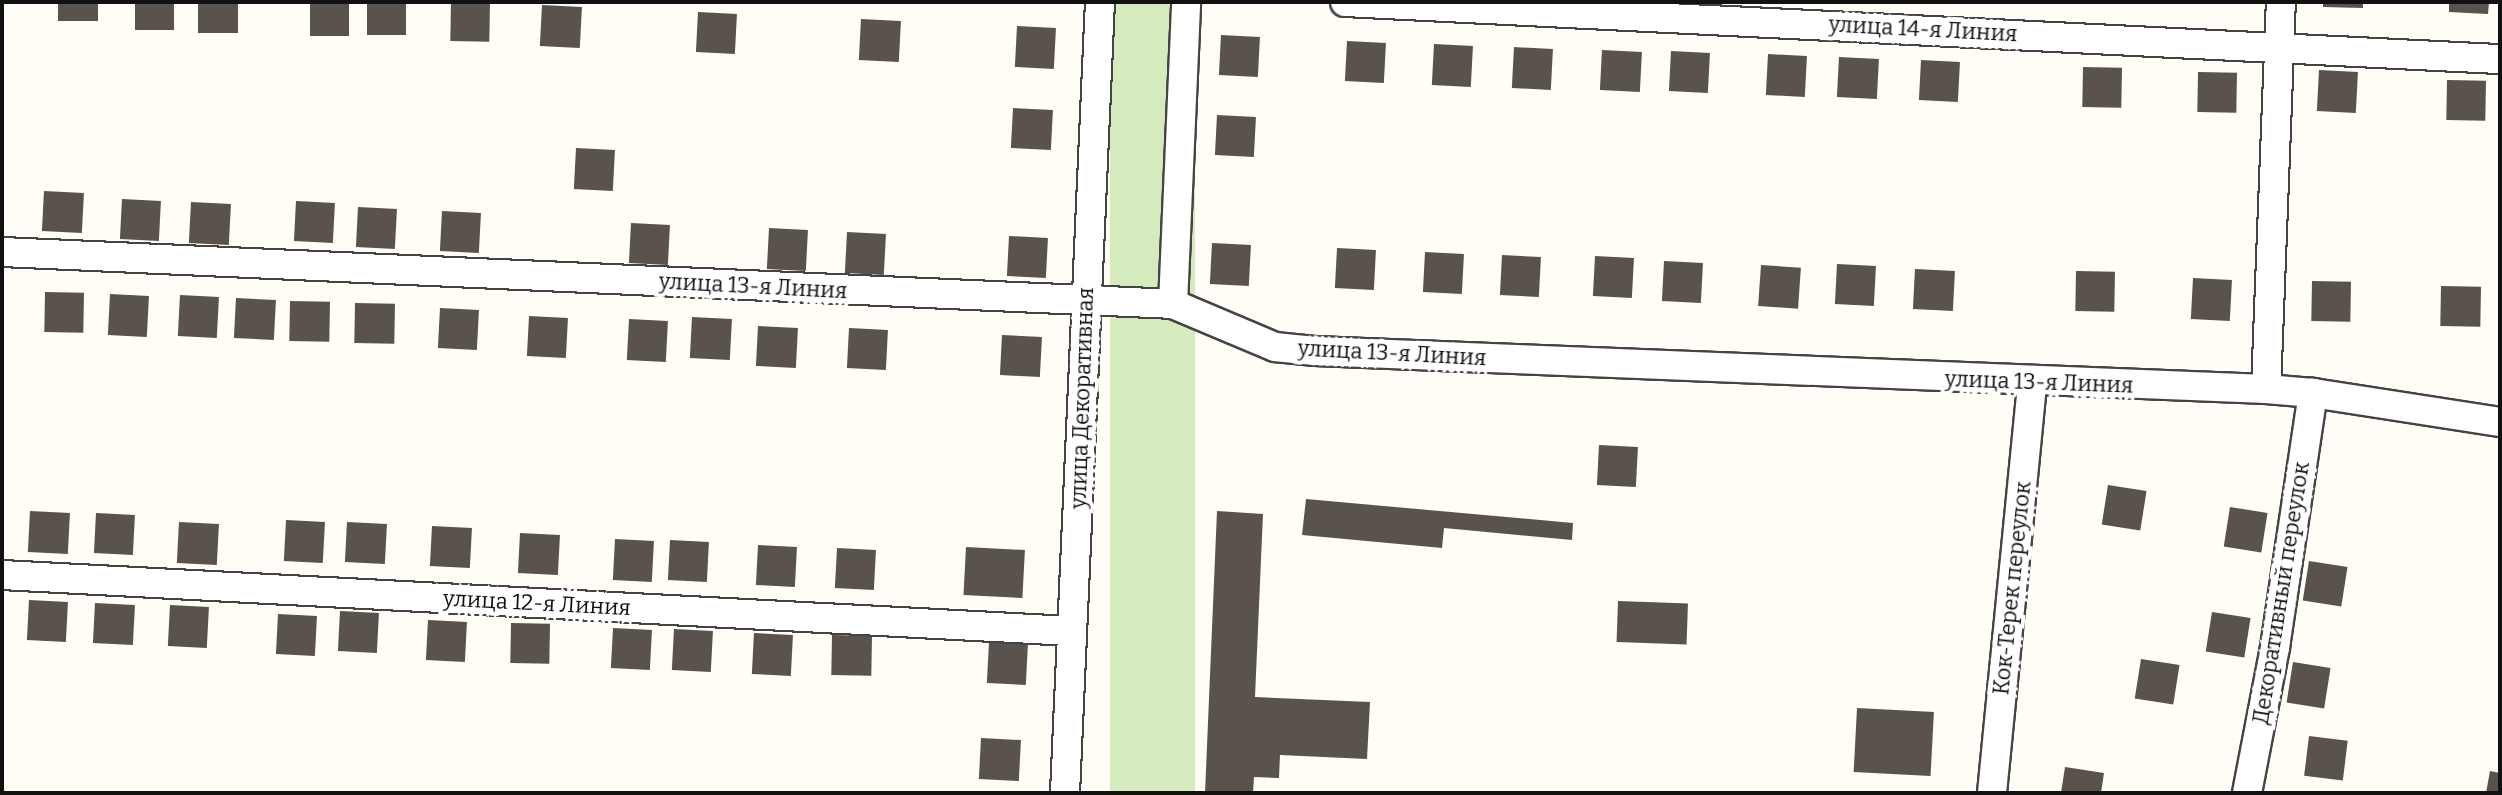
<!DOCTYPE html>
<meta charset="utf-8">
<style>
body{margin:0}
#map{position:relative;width:2502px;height:795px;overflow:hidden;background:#fffdf5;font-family:Bitter,serif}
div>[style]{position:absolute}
.green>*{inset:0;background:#d5ebbd;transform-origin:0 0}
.building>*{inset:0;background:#5a524d;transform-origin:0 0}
.roads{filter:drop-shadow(2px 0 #444) drop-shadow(-2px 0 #444) drop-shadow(0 2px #444) drop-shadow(0 -2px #444)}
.street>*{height:28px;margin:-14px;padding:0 14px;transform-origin:14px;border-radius:14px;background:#fff}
span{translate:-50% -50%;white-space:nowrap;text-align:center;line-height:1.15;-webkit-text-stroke:8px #fff;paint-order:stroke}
.street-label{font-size:22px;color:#111}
.frame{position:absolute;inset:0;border:4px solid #111;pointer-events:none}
</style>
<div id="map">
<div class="green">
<div style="left:1110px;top:2px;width:85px;height:792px"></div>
</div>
<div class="building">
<div style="left:58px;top:2px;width:40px;height:19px"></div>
<div style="left:135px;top:2px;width:39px;height:28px"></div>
<div style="left:198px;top:2px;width:40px;height:31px"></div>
<div style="left:310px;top:2px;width:39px;height:34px"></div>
<div style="left:367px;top:2px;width:39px;height:33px"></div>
<div style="left:451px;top:2px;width:39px;height:39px;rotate:1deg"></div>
<div style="clip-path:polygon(2323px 2px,2363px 2px,2363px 8px,2323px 7px)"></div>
<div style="clip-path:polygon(2449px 2px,2489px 2px,2488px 14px,2449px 12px)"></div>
<div style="left:542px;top:5px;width:40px;height:41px;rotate:3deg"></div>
<div style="left:698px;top:12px;width:39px;height:40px;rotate:3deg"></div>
<div style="left:861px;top:19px;width:40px;height:41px;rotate:3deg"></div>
<div style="left:1017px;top:26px;width:39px;height:41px;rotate:3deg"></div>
<div style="left:1221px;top:35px;width:39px;height:40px;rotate:3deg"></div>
<div style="left:1347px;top:41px;width:39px;height:40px;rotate:3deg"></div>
<div style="left:1434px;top:44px;width:39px;height:41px;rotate:3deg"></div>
<div style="left:1514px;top:47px;width:39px;height:41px;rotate:3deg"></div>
<div style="left:1602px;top:50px;width:40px;height:40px;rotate:3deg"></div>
<div style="left:1671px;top:51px;width:39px;height:40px;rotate:3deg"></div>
<div style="left:1768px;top:54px;width:39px;height:41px;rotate:3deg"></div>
<div style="left:1839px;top:57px;width:40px;height:40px;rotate:3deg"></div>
<div style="left:1921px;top:60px;width:39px;height:40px;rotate:3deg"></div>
<div style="left:2083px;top:67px;width:39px;height:40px;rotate:1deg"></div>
<div style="left:2319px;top:70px;width:39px;height:41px;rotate:3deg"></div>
<div style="left:2198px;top:72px;width:39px;height:40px;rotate:1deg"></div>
<div style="left:2447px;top:80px;width:39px;height:40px;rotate:1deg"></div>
<div style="left:1013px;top:108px;width:40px;height:40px;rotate:3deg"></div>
<div style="left:1217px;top:115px;width:39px;height:40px;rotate:3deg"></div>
<div style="left:576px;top:148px;width:39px;height:41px;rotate:3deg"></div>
<div style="left:44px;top:191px;width:40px;height:40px;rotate:3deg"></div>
<div style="left:122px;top:199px;width:39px;height:40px;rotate:3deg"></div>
<div style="left:296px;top:201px;width:39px;height:40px;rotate:3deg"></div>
<div style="left:191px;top:202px;width:40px;height:41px;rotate:3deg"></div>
<div style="left:358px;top:207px;width:39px;height:40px;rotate:3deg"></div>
<div style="left:442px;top:211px;width:39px;height:40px;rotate:3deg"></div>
<div style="left:631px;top:223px;width:39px;height:40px;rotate:3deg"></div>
<div style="left:769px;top:228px;width:39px;height:41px;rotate:3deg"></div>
<div style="left:847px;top:232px;width:39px;height:41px;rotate:3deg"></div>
<div style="left:1009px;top:236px;width:39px;height:40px;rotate:3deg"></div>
<div style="left:1212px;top:243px;width:39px;height:41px;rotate:3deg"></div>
<div style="left:1337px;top:248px;width:39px;height:40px;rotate:3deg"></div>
<div style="left:1425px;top:252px;width:39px;height:40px;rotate:3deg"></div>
<div style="left:1502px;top:255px;width:39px;height:40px;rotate:3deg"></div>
<div style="left:1595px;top:256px;width:39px;height:40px;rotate:3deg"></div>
<div style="left:1664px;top:261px;width:39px;height:40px;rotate:3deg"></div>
<div style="left:1837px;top:264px;width:39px;height:40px;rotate:3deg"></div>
<div style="left:1761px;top:265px;width:40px;height:41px;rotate:4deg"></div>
<div style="left:1915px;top:269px;width:40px;height:40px;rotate:3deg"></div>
<div style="left:2076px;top:271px;width:39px;height:40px;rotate:1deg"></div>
<div style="left:2193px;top:278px;width:39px;height:41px;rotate:3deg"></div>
<div style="left:2312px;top:281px;width:39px;height:40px;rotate:1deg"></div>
<div style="left:2441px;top:286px;width:40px;height:40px;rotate:1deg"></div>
<div style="left:45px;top:292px;width:39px;height:40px;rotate:1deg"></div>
<div style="left:110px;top:294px;width:39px;height:41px;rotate:3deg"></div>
<div style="left:180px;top:295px;width:39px;height:41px;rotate:3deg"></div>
<div style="left:236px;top:298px;width:40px;height:40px;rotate:3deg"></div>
<div style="left:290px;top:301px;width:40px;height:40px;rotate:1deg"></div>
<div style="left:355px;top:303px;width:40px;height:40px;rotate:1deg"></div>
<div style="left:440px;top:308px;width:39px;height:40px;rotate:3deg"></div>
<div style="left:529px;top:316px;width:39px;height:40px;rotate:3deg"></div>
<div style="left:692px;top:317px;width:40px;height:41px;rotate:3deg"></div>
<div style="left:629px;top:319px;width:39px;height:41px;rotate:3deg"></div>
<div style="left:758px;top:326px;width:40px;height:40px;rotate:3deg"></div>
<div style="left:849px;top:328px;width:39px;height:40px;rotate:3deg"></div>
<div style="left:1002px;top:335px;width:40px;height:40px;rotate:3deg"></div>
<div style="left:1599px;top:445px;width:39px;height:40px;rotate:3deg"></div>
<div style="left:2108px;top:485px;width:39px;height:40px;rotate:9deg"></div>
<div style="clip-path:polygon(1306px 499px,1573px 523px,1572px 540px,1444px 528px,1442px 548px,1302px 535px)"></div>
<div style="left:2230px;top:507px;width:38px;height:40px;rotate:9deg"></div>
<div style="left:30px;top:511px;width:40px;height:41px;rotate:3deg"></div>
<div style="clip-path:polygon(1217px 511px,1263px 514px,1255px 697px,1370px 702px,1367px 759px,1280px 755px,1279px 778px,1254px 777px,1253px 793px,1205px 793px)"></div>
<div style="left:96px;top:513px;width:39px;height:40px;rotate:3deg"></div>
<div style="left:286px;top:520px;width:39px;height:41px;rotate:3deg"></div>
<div style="left:179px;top:522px;width:40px;height:41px;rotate:3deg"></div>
<div style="left:347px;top:522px;width:40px;height:40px;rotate:3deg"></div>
<div style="left:432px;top:526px;width:40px;height:40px;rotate:3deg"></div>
<div style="left:520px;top:533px;width:40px;height:40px;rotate:3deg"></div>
<div style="left:615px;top:539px;width:39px;height:41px;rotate:3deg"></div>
<div style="left:670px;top:540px;width:39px;height:40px;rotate:3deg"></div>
<div style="left:758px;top:545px;width:39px;height:40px;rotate:3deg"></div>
<div style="left:966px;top:547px;width:59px;height:48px;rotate:3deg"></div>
<div style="left:837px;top:548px;width:39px;height:40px;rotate:3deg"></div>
<div style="left:2309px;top:561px;width:39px;height:40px;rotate:9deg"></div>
<div style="left:29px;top:600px;width:39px;height:40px;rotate:3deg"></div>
<div style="left:1618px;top:601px;width:70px;height:41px;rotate:2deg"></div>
<div style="left:95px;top:603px;width:40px;height:40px;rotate:3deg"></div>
<div style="left:170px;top:605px;width:39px;height:41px;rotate:3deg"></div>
<div style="left:340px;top:611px;width:39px;height:40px;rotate:3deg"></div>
<div style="left:2212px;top:612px;width:39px;height:40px;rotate:9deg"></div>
<div style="left:278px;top:614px;width:39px;height:40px;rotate:3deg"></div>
<div style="left:428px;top:620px;width:39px;height:40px;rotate:3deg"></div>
<div style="left:511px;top:623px;width:39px;height:40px;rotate:1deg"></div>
<div style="left:613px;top:628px;width:39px;height:40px;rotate:3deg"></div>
<div style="left:674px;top:629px;width:39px;height:41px;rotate:3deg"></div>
<div style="left:754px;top:633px;width:39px;height:41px;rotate:3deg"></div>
<div style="left:832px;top:635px;width:40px;height:40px;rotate:1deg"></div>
<div style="left:989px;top:642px;width:39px;height:41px;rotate:3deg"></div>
<div style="left:2141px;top:659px;width:39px;height:40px;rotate:9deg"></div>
<div style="left:2293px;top:662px;width:38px;height:41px;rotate:9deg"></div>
<div style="left:1857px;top:708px;width:77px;height:64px;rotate:3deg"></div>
<div style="left:2309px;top:736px;width:39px;height:40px;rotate:7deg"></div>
<div style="left:981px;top:738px;width:40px;height:41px;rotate:3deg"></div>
<div style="clip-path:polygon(2065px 767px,2104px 773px,2101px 793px,2061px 793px)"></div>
<div style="clip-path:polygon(2490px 771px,2500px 773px,2500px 793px,2486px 793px)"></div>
</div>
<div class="roads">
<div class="street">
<div style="left:1345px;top:2px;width:1156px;rotate:2.83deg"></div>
<div style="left:2px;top:252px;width:1172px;rotate:2.54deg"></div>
<div style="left:1173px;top:304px;width:111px;rotate:22.9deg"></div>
<div style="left:1275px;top:347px;width:40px;rotate:5.7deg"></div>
<div style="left:1315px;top:351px;width:952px;rotate:2.29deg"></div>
<div style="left:2266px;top:389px;width:47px;rotate:4.9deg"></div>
<div style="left:2313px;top:393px;width:189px;rotate:8.8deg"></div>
<div style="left:1173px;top:304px;width:302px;rotate:-87.5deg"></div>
<div style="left:2266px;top:389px;width:387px;rotate:-87.8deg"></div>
<div style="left:2px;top:575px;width:1071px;rotate:3deg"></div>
<div style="left:1065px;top:793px;width:792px;rotate:-87.47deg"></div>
<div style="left:1992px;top:793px;width:412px;rotate:-84.4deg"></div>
<div style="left:2247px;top:793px;width:149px;rotate:-79.1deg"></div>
<div style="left:2275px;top:647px;width:257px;rotate:-81.5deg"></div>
</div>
</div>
<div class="street-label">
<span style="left:1923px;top:29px;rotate:3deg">улица 14-я Линия</span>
<span style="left:753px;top:286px;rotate:3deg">улица 13-я Линия</span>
<span style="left:1392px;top:353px;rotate:3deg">улица 13-я Линия</span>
<span style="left:2039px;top:382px;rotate:2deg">улица 13-я Линия</span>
<span style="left:1082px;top:398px;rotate:-88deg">улица Декоративная</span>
<span style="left:2012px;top:588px;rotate:-84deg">Кок-Терек переулок</span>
<span style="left:2281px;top:593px;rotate:-81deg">Декоративный переулок</span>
<span style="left:537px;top:603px;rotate:3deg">улица 12-я Линия</span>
</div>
<div class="frame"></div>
</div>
